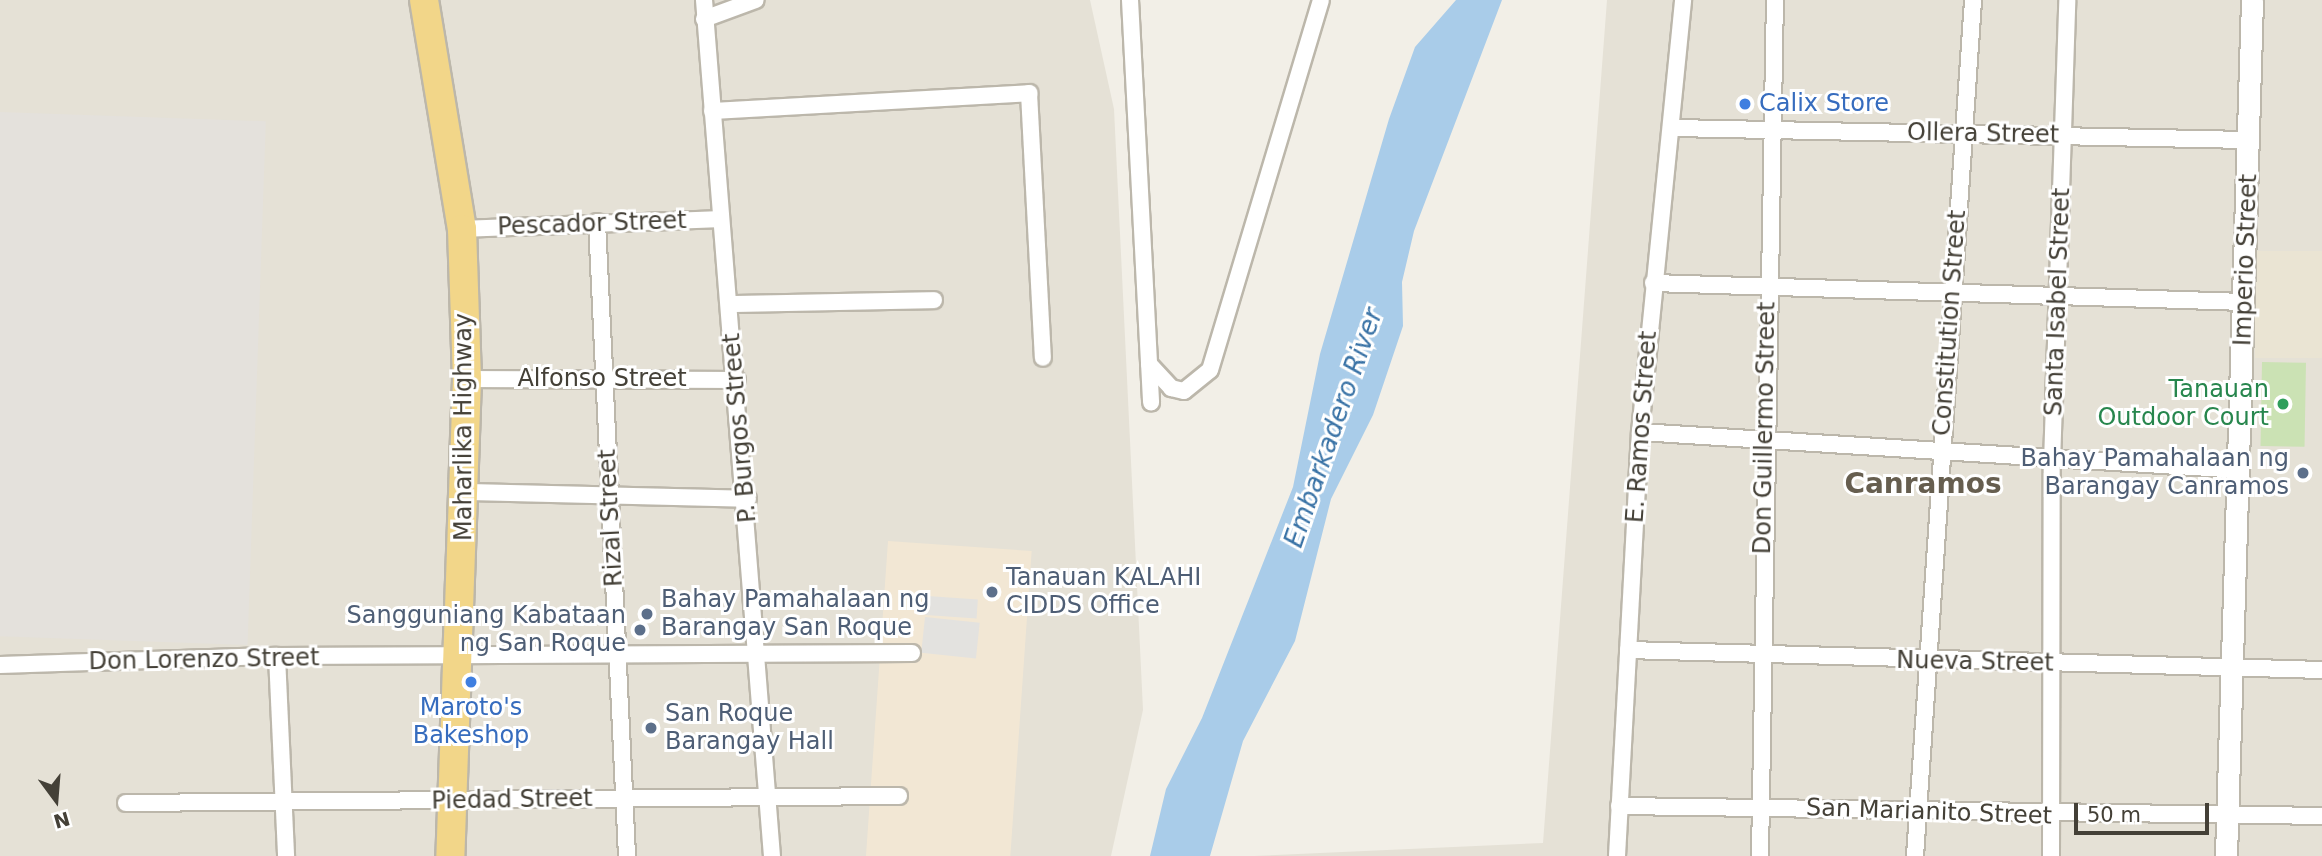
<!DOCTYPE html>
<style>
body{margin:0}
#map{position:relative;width:2322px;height:856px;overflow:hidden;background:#f2efe7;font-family:"DejaVu Sans",sans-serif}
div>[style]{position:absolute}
.residential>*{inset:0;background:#e5e1d6}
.commercial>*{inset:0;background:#f2e7d4;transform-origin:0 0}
.industrial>*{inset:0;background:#e4e1dc;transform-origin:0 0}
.education>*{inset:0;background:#eae4d3;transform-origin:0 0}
.green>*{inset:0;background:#cbe2b4;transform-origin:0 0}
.parking>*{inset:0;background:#e3e2df;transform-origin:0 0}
.water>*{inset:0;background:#a9cce9}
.roads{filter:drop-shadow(2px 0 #bcb7ab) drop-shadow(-2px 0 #bcb7ab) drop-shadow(0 2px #bcb7ab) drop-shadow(0 -2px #bcb7ab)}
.minor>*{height:16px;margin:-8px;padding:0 8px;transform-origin:8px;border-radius:8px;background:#fff}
.tertiary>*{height:21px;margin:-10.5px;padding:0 10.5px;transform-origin:10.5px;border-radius:10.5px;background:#fff}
.trunk>*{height:28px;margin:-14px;padding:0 14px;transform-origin:14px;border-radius:14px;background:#f2d689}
.dots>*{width:19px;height:19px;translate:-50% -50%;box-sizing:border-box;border:4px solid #fff;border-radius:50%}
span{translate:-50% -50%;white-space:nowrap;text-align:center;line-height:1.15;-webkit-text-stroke:6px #fff;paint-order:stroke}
.shop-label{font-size:24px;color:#366cbe}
.left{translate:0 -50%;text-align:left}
.street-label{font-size:24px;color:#444037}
.leisure-label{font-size:24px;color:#27864d}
.right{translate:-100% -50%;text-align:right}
.service-label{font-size:24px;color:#4e5e75}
.water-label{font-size:26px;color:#3a73a6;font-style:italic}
.quarter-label{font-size:28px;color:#665e4f;font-weight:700}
.north{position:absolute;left:21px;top:765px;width:70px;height:70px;-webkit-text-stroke:5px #fff;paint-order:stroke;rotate:164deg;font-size:19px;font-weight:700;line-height:28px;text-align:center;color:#444037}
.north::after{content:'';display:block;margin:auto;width:24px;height:32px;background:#444037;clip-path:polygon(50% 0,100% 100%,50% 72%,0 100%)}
.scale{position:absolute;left:2074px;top:803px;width:135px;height:32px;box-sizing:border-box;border:4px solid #444037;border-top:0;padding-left:9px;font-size:21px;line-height:24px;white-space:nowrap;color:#444037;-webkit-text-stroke:5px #fff;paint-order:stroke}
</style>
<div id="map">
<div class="residential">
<div style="clip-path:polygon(0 0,1090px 0,1114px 109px,1143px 710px,1111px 856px,0 856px)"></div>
<div style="clip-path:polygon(1607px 0,2322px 0,2322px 856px,1254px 856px,1543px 843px)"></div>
</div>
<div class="commercial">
<div style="left:888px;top:541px;width:144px;height:316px;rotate:4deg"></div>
</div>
<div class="industrial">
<div style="left:0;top:112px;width:266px;height:524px;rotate:2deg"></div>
</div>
<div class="education">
<div style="left:2322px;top:251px;width:107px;height:67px;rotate:90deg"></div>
</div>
<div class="green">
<div style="left:2262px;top:362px;width:44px;height:84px;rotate:1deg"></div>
</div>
<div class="parking">
<div style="left:927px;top:596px;width:51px;height:19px;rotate:4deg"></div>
<div style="left:925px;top:617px;width:55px;height:36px;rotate:6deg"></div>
</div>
<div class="water">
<div style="clip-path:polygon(1456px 0,1502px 0,1414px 231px,1402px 282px,1403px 326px,1373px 415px,1331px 499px,1295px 641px,1243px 741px,1210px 856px,1150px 856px,1166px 789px,1202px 718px,1293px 487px,1320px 354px,1389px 119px,1415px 47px)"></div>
</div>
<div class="roads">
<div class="minor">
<div style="left:704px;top:0;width:859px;rotate:85.46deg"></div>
<div style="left:1130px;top:0;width:403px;rotate:87deg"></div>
<div style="left:704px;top:19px;width:55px;rotate:-20.1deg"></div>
<div style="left:712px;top:111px;width:318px;rotate:-3.2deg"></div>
<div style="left:1029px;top:93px;width:265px;rotate:87deg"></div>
<div style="left:1674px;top:128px;width:575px;rotate:1.2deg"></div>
<div style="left:597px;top:222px;width:635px;rotate:87.29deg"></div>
<div style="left:462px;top:229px;width:259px;rotate:-2.2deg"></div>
<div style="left:1653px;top:283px;width:591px;rotate:1.84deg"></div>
<div style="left:730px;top:304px;width:204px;rotate:-1.1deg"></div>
<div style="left:1149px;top:364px;width:33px;rotate:47deg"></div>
<div style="left:1171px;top:388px;width:13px;rotate:13deg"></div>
<div style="left:1184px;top:391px;width:33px;rotate:-39deg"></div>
<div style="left:1210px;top:370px;width:386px;rotate:-73.3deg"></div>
<div style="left:467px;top:379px;width:270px;rotate:0.2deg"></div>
<div style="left:1640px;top:432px;width:602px;rotate:3.62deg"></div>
<div style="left:467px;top:492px;width:281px;rotate:1.4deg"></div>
<div style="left:1628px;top:650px;width:694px;rotate:1.65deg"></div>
<div style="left:277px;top:656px;width:200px;rotate:87.4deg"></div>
<div style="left:0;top:665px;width:277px;rotate:-1.9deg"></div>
<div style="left:277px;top:656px;width:635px;rotate:-0.27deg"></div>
<div style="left:126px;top:803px;width:773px;rotate:-0.52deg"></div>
<div style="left:1619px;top:806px;width:703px;rotate:0.81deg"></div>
<div style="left:1617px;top:856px;width:425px;rotate:-86.9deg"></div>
<div style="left:1640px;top:432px;width:434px;rotate:-84.3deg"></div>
<div style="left:1760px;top:856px;width:856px;rotate:-89deg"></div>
<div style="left:1915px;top:856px;width:858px;rotate:-86.12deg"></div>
<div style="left:2051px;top:856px;width:393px;rotate:-89.9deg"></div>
<div style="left:2052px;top:463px;width:463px;rotate:-88.1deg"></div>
</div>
<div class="tertiary">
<div style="left:2226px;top:856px;width:856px;rotate:-88.26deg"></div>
</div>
<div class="trunk">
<div style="left:424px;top:0;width:232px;rotate:80.6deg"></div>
<div style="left:462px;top:229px;width:150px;rotate:88.1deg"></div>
<div style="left:467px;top:379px;width:477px;rotate:92deg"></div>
</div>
</div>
<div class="dots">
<div style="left:1745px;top:104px;background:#3f7fe0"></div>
<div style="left:2283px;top:404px;background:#2e9e5b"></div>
<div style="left:2303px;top:473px;background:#5c6f8a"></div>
<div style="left:992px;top:592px;background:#5c6f8a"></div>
<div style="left:647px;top:614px;background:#5c6f8a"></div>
<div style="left:640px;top:630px;background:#5c6f8a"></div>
<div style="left:471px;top:682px;background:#3f7fe0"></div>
<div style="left:651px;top:728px;background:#5c6f8a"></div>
</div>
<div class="shop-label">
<span class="left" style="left:1759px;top:104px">Calix Store</span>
<span style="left:471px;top:722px">Maroto's<br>Bakeshop</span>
</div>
<div class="street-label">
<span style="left:1983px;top:134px;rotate:1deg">Ollera Street</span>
<span style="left:592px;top:224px;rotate:-2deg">Pescador Street</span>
<span style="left:2246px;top:260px;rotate:-88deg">Imperio Street</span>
<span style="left:2058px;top:302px;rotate:-88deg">Santa Isabel Street</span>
<span style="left:1950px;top:323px;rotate:-86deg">Constitution Street</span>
<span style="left:602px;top:379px">Alfonso Street</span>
<span style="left:464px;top:427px;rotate:-90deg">Maharlika Highway</span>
<span style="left:1642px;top:427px;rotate:-86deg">E. Ramos Street</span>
<span style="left:740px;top:428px;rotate:-95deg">P. Burgos Street</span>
<span style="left:1765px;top:428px;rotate:-89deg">Don Guillermo Street</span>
<span style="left:611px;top:518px;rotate:-93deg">Rizal Street</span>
<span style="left:204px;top:660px;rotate:-1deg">Don Lorenzo Street</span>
<span style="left:1975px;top:662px;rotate:1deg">Nueva Street</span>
<span style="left:512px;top:800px;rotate:-1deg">Piedad Street</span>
<span style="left:1929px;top:812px;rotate:2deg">San Marianito Street</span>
</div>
<div class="leisure-label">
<span class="right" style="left:2269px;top:404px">Tanauan<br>Outdoor Court</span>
</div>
<div class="service-label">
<span class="right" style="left:2289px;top:473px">Bahay Pamahalaan ng<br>Barangay Canramos</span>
<span class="left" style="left:1006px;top:592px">Tanauan KALAHI<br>CIDDS Office</span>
<span class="left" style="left:661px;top:614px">Bahay Pamahalaan ng<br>Barangay San Roque</span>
<span class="right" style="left:626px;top:630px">Sangguniang Kabataan<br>ng San Roque</span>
<span class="left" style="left:665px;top:728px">San Roque<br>Barangay Hall</span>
</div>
<div class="water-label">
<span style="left:1334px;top:428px;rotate:-71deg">Embarkadero River</span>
</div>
<div class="quarter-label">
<span style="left:1923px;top:484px">Canramos</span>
</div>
<div class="north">N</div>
<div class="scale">50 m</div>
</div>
